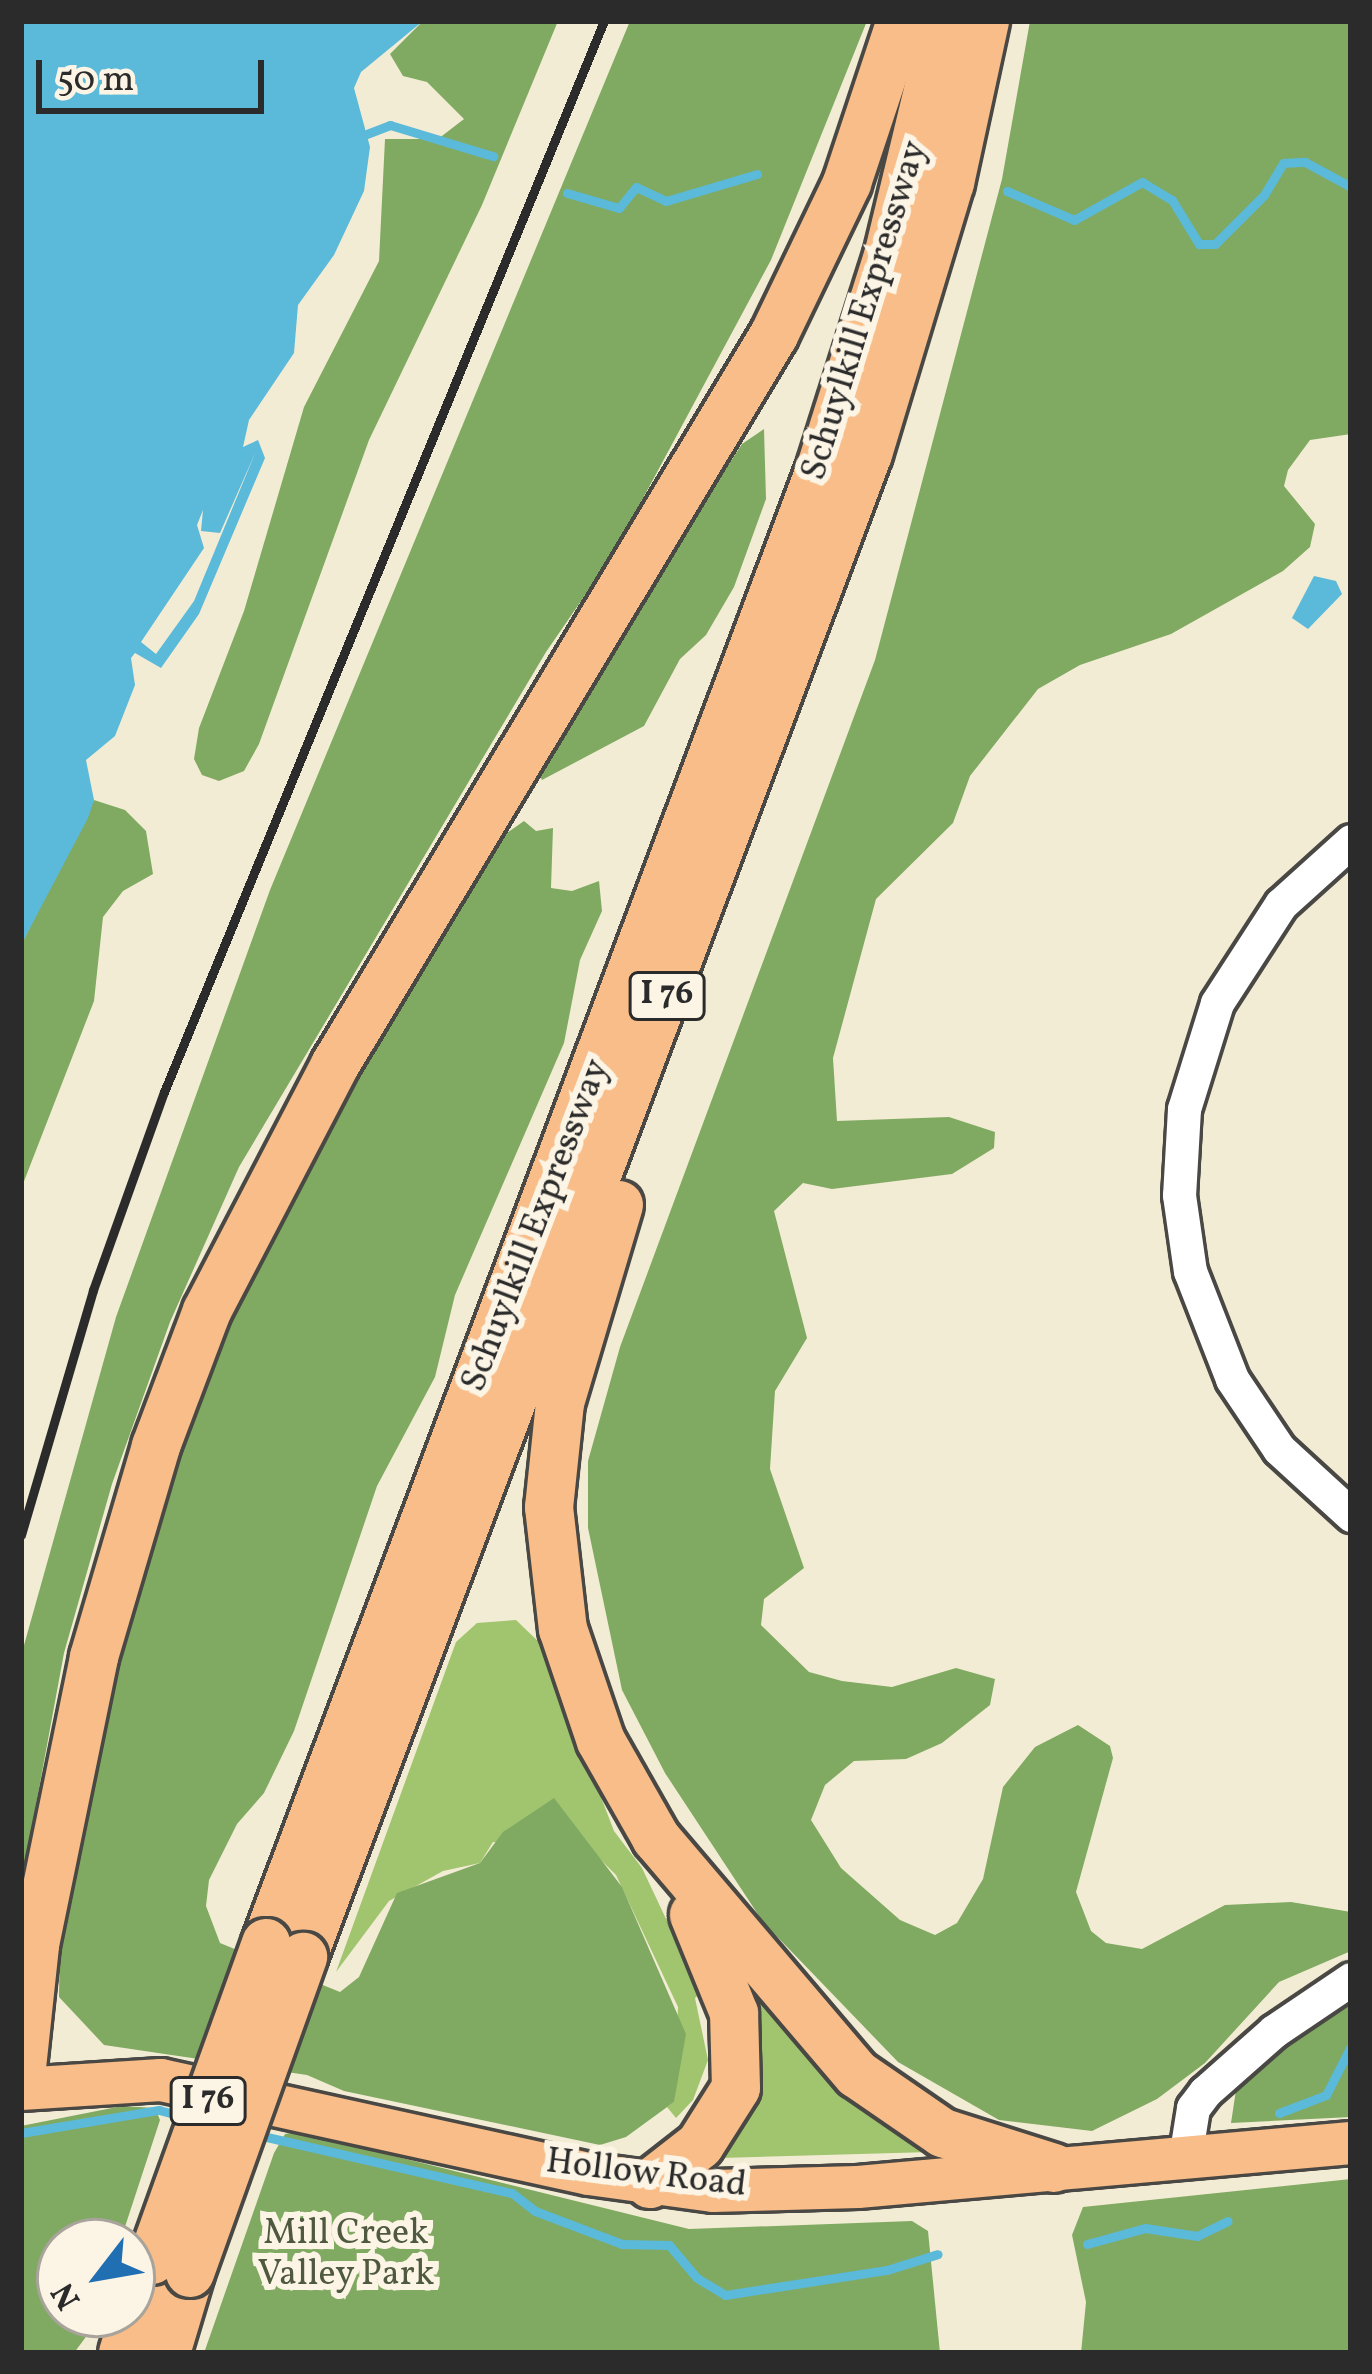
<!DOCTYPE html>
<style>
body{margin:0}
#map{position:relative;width:1372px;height:2374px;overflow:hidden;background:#f3ecd4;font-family:Vollkorn,serif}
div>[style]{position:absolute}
.green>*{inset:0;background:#a1c56f}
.forest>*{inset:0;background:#80aa62}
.water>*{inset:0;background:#5bb9d9}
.stream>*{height:9px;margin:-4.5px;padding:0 4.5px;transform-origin:4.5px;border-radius:4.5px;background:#5bb9d9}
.roads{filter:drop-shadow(3px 0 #494844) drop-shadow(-3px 0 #494844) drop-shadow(0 3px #494844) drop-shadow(0 -3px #494844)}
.minor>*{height:33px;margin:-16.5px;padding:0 16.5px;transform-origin:16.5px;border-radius:16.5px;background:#fff}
.major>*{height:42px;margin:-21px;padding:0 21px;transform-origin:21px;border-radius:21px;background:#f8bd88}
.highway>*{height:48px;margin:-24px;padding:0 24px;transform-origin:24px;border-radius:24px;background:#f8bd88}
.rail>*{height:9px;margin:-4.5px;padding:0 4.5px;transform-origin:4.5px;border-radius:4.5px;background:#2b2b2b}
.bridges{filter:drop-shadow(3px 0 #494844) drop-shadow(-3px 0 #494844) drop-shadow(0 3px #494844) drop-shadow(0 -3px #494844)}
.highway-bridge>*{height:48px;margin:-24px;padding:0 24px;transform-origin:24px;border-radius:24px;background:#f8bd88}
span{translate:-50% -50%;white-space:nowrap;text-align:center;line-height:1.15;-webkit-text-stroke:12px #fcf5e5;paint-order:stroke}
.shield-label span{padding:3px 9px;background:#fcf5e5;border:3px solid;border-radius:9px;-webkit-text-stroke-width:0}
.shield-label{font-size:33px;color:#2b2b2b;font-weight:700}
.street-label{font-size:36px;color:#2b2b2b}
.park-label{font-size:36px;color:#4e593f}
.frame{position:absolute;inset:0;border:24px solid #2b2b2b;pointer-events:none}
.north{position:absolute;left:36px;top:2218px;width:120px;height:120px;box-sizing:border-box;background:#fcf5e5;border:3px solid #a8a49b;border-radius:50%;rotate:239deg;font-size:33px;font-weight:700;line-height:48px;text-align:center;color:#2b2b2b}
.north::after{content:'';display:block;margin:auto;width:42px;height:54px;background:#1f6fb2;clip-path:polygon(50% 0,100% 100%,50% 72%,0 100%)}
.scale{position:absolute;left:36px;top:60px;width:228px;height:54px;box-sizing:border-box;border:6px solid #2b2b2b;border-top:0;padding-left:15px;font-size:36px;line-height:42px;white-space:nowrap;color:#2b2b2b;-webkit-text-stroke:9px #fcf5e5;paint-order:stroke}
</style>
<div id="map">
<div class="green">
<div style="clip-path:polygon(516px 1620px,543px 1646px,614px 1831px,642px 1868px,701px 1993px,695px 1998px,708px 2060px,693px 2100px,676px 2118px,667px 2107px,674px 2102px,678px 2007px,616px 1875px,596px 1855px,493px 1842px,480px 1863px,443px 1871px,389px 1901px,336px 1972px,456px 1642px,477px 1623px)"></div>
<div style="clip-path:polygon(749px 1980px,931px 2152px,720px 2158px,752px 2112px,759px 2085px,761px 2021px)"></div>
</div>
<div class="forest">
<div style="clip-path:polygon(423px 21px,558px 21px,482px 205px,369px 440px,259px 744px,244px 771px,219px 781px,202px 775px,194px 759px,199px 728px,244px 611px,304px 407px,379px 261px,385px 139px,438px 139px,464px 119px,427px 82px,403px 76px,390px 54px)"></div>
<div style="clip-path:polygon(630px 21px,867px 21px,771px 260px,612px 556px,546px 652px,239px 1167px,170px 1322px,112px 1484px,64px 1653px,21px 1886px,21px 1656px,116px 1317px,270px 890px)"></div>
<div style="clip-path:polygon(1030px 21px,1351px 21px,1351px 434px,1310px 440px,1288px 470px,1284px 486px,1315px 524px,1310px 547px,1283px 571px,1171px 634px,1080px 665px,1038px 689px,970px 776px,953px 823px,876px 899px,833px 1058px,837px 1121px,949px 1117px,995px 1132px,994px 1148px,952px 1174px,832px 1189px,803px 1183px,774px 1211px,807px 1338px,775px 1391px,770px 1469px,804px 1568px,764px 1599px,761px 1625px,809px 1672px,842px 1681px,892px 1687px,956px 1668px,995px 1679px,990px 1705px,942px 1743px,906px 1759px,854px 1761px,825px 1785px,811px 1820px,841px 1868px,900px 1920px,935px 1935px,957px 1923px,983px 1879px,1003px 1787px,1035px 1747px,1078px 1725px,1110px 1746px,1113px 1758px,1076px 1892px,1091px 1931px,1106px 1943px,1142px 1949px,1225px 1905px,1291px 1902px,1351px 1912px,1351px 1951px,1279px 1982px,1205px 2063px,1157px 2099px,1092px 2131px,999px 2120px,898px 2062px,763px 1922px,665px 1773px,622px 1690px,588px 1528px,588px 1461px,620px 1347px,875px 660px,1002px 179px)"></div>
<div style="clip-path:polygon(764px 429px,766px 499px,734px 587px,706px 635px,680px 659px,644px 726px,542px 780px,538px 772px,650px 584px,742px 444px)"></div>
<div style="clip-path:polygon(94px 800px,125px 810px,146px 831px,153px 874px,123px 891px,103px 917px,94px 1001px,21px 1189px,21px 945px)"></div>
<div style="clip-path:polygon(524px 821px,536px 831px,553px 828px,551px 888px,572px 891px,599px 881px,602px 911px,580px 960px,564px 1043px,455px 1295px,435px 1377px,377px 1486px,294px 1731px,264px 1793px,237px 1824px,209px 1880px,206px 1906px,220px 1943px,340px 1992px,359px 1977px,397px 1893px,480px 1863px,503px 1832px,554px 1798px,622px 1887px,686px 2034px,674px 2102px,626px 2137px,600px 2145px,344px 2091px,307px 2075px,104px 2045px,59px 1997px,60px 1925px,115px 1659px,219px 1336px,433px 942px,501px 837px)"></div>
<div style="clip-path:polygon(1351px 1994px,1351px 2117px,1231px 2123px,1236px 2090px,1263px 2053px)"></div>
<div style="clip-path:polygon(122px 2106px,155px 2108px,160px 2120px,120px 2242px,60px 2242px,60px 2314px,95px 2314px,88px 2334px,74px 2353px,21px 2353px,21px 2126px)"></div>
<div style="clip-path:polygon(297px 2132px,689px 2229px,912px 2221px,928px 2231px,940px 2353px,204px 2353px,274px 2153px,285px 2134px)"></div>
<div style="clip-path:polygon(1351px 2179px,1351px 2353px,1081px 2353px,1086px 2302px,1072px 2235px,1083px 2207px)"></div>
</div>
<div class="water">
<div style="clip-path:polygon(evenodd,21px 21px,423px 21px,361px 72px,354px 88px,370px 147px,364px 191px,334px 255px,298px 305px,294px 353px,249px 420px,243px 447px,258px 440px,265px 458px,199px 614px,161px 668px,135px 653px,131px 658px,135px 685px,115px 736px,86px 760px,94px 800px,88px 818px,21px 945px,21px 21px,256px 451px,194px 601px,156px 654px,141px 642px,204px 548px,197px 525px,203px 510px,201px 531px,220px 533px,256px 451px)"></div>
<div style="clip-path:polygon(1314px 576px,1336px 581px,1342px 594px,1308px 629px,1292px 618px)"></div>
</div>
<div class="stream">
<div style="left:364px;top:135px;width:28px;rotate:-21deg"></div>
<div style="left:390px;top:125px;width:108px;rotate:16.8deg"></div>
<div style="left:1007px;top:191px;width:73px;rotate:23.4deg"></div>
<div style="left:1074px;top:220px;width:78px;rotate:-29.2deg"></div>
<div style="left:1142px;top:182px;width:35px;rotate:31deg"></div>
<div style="left:1172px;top:200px;width:52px;rotate:58.5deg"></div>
<div style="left:1199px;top:244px;width:16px"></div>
<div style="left:1215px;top:244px;width:69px;rotate:-45deg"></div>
<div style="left:1264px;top:195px;width:37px;rotate:-59deg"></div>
<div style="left:1283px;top:163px;width:22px;rotate:-3deg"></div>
<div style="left:1305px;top:162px;width:52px;rotate:28.5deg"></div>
<div style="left:567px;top:193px;width:54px;rotate:16.1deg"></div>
<div style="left:619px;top:208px;width:27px;rotate:-51deg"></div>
<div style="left:636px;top:187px;width:33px;rotate:25deg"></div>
<div style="left:666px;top:201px;width:95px;rotate:-16.5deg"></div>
<div style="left:1279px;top:2113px;width:50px;rotate:-21deg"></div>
<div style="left:1326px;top:2095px;width:55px;rotate:-63deg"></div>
<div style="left:21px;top:2133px;width:140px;rotate:-9.5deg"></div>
<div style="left:159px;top:2110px;width:31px;rotate:15deg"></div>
<div style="left:258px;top:2135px;width:261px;rotate:12.9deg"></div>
<div style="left:512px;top:2193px;width:29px;rotate:38deg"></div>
<div style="left:535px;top:2211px;width:93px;rotate:20.8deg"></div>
<div style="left:622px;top:2244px;width:47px;rotate:1.2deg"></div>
<div style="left:669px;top:2245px;width:43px;rotate:49.7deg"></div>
<div style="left:697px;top:2278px;width:33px;rotate:31deg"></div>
<div style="left:725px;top:2295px;width:164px;rotate:-8.8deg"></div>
<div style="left:887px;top:2270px;width:53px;rotate:-17.4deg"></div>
<div style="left:1087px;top:2244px;width:60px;rotate:-15.4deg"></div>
<div style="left:1145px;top:2228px;width:53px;rotate:8.7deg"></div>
<div style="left:1197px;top:2236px;width:34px;rotate:-26deg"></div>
</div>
<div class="roads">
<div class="minor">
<div style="left:1351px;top:841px;width:94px;rotate:138deg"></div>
<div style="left:1281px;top:904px;width:118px;rotate:122.9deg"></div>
<div style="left:1217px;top:1003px;width:111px;rotate:107.3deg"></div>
<div style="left:1184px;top:1109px;width:86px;rotate:93.3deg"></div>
<div style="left:1179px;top:1195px;width:77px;rotate:81.8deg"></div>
<div style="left:1190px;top:1271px;width:116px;rotate:68.7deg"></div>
<div style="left:1232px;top:1379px;width:84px;rotate:56.1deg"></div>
<div style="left:1279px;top:1449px;width:98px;rotate:42.5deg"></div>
<div style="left:1185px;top:2158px;width:51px;rotate:-80.9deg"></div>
<div style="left:1193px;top:2108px;width:20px;rotate:-53deg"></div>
<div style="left:1205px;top:2092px;width:92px;rotate:-41.5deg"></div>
<div style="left:1274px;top:2031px;width:93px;rotate:-34deg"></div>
</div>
<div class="major">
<div style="left:21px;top:2089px;width:140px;rotate:-3.7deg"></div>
<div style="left:161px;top:2080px;width:438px;rotate:12.4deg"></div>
<div style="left:589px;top:2174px;width:125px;rotate:7.8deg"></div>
<div style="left:713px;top:2191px;width:145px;rotate:-1.6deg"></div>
<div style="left:858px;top:2187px;width:495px;rotate:-5.1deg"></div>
</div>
<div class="highway">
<div style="left:619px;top:1205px;width:207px;rotate:106.6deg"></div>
<div style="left:560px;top:1403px;width:105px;rotate:96deg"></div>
<div style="left:549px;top:1507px;width:123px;rotate:83.5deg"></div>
<div style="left:563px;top:1629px;width:118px;rotate:71.3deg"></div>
<div style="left:601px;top:1741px;width:112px;rotate:60.4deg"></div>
<div style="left:656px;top:1838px;width:310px;rotate:49.6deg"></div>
<div style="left:857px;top:2074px;width:104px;rotate:34.5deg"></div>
<div style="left:943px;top:2133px;width:116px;rotate:17.5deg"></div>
<div style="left:266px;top:1943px;width:1577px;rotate:-69.39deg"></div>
<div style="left:821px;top:467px;width:221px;rotate:-72.4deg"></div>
<div style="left:888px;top:256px;width:242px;rotate:-76.4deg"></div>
<div style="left:303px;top:1957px;width:1606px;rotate:-69.4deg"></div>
<div style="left:868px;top:454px;width:283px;rotate:-73.2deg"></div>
<div style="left:950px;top:183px;width:166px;rotate:-77.8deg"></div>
<div style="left:21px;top:2077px;width:133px;rotate:-83.9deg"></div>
<div style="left:35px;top:1945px;width:294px;rotate:-78.4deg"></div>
<div style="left:94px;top:1657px;width:220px;rotate:-73.6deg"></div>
<div style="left:156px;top:1446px;width:144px;rotate:-69.3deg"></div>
<div style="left:207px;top:1311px;width:277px;rotate:-62.5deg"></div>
<div style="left:335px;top:1065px;width:852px;rotate:-58.98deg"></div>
<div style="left:774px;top:335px;width:169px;rotate:-64.3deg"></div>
<div style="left:847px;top:183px;width:171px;rotate:-71.6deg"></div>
<div style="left:650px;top:2184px;width:63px;rotate:-38deg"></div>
<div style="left:700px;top:2145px;width:67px;rotate:-57.7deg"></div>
<div style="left:736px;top:2088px;width:75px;rotate:-91.5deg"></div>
<div style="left:734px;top:2013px;width:106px;rotate:-112.2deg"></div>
<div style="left:123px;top:2353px;width:97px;rotate:-72.7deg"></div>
<div style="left:166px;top:2353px;width:84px;rotate:-73.3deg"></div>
</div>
</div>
<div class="rail">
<div style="left:21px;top:1535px;width:255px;rotate:-73.6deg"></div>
<div style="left:93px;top:1290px;width:210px;rotate:-70.3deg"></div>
<div style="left:164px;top:1092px;width:1158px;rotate:-67.67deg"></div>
</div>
<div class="bridges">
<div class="highway-bridge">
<div style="left:152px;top:2260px;width:337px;rotate:-70.2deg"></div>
<div style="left:190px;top:2273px;width:336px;rotate:-70.3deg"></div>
</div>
</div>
<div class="shield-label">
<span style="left:667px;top:996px">I 76</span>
<span style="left:208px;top:2101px">I 76</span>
</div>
<div class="street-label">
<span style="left:866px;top:311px;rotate:-73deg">Schuylkill Expressway</span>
<span style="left:537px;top:1226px;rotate:-69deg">Schuylkill Expressway</span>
<span style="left:646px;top:2175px;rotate:7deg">Hollow Road</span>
</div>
<div class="park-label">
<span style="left:346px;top:2255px">Mill Creek<br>Valley Park</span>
</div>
<div class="frame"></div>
<div class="north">N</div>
<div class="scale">50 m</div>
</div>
